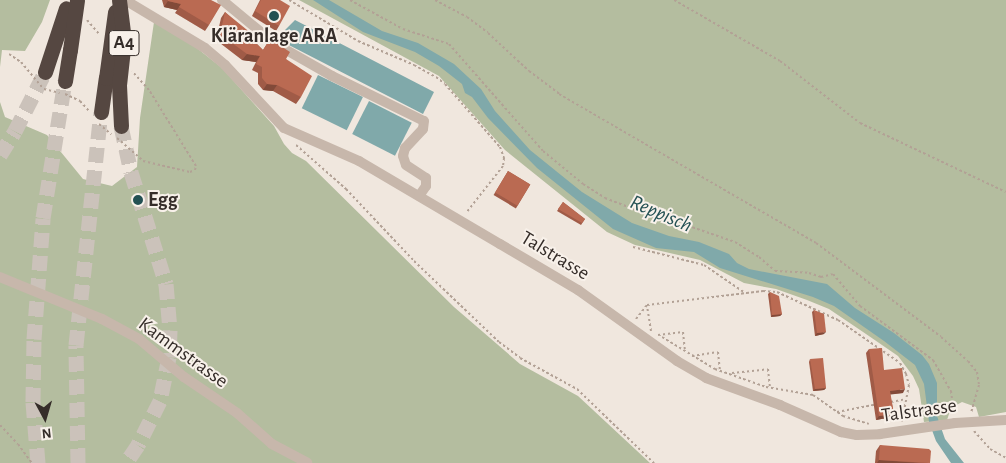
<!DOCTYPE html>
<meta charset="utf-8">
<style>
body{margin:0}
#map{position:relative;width:1006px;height:463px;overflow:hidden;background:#f0e7de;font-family:"Alegreya Sans",sans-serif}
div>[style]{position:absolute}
.green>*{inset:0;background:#b4bd9f}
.water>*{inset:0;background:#80a9aa;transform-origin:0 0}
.highway-tunnel>*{height:15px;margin-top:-7.5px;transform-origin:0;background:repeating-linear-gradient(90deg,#cbc2ba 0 15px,transparent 0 23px)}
.path>*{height:2px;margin-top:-1px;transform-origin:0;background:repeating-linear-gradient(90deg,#b2a195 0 2.5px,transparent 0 5px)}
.minor>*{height:10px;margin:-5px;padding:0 5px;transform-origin:5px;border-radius:5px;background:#c7b7ab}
.highway>*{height:15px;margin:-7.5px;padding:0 7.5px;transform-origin:7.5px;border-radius:7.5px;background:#554741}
.highway-bridge>*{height:15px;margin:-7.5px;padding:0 7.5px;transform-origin:7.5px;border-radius:7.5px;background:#554741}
.wall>*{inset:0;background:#a05b47;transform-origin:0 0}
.shaded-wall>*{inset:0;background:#824a39}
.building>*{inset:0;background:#ba6a52;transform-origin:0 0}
.dots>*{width:14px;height:14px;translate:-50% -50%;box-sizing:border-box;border:2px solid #f8f1ea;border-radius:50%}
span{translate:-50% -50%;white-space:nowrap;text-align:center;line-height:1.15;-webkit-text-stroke:4px #f8f1ea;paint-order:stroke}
.shield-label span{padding:1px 4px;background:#f8f1ea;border:1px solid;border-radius:4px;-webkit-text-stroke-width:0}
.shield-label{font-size:19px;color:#352d29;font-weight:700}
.poi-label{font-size:20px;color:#352d29;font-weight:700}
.left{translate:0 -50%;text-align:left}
.street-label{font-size:20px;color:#352d29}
.water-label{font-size:21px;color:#235053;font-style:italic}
.north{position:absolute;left:20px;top:393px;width:50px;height:50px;-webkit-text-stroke:4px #f8f1ea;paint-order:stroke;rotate:174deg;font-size:14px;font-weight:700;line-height:20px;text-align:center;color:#352d29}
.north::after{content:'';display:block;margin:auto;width:18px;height:22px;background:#352d29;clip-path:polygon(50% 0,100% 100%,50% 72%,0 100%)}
</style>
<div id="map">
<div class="green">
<div style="clip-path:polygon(0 0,50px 0,42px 22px,25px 51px,2px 50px,0 67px)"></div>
<div style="clip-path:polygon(299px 0,1006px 0,1006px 412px,979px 417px,976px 407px,962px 402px,951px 408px,947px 420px,924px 422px,919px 389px,913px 376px,898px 356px,866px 334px,829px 309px,807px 300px,776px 289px,744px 283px,700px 260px,635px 245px,607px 232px,505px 150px,439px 76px)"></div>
<div style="clip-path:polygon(154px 22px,193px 45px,222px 68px,274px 126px,284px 144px,292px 153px,306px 161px,454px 307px,520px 364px,578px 396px,650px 463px,0 463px,0 102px,5px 117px,47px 135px,83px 179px,112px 186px,137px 167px,140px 118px)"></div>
</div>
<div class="water">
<div style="clip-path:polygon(313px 0,329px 0,382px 31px,418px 43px,454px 64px,481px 89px,495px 111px,530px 150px,582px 192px,632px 223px,669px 236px,699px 242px,729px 254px,737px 263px,749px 269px,827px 284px,855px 308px,894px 333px,922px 355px,929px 364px,937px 383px,937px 416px,945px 439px,964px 463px,951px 463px,936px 441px,929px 422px,924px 384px,915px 365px,884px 341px,834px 306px,813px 297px,720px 268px,694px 252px,656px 248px,613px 229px,537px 168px,488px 118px,472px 97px,465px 93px,462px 84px,439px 66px,415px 52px,363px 32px)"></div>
<div style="clip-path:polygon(295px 20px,434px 92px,423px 114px,283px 42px,286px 37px,283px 36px,284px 31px)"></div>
<div style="left:318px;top:75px;width:50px;height:37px;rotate:26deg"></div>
<div style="left:369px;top:101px;width:48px;height:37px;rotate:27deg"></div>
</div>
<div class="highway-tunnel">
<div style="left:121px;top:126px;width:47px;rotate:77.7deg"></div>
<div style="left:131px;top:172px;width:117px;rotate:72.6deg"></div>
<div style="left:166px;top:284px;width:46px;rotate:85deg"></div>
<div style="left:170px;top:330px;width:27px;rotate:92deg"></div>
<div style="left:169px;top:357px;width:45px;rotate:101.6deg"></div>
<div style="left:160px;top:401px;width:49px;rotate:116.6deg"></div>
<div style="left:138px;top:445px;width:22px;rotate:124deg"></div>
<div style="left:0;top:155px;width:28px;rotate:-58deg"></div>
<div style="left:15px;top:131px;width:66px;rotate:-63deg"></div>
<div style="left:38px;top:463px;width:61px;rotate:-94.7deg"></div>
<div style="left:33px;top:402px;width:63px;rotate:-89.1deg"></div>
<div style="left:34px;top:339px;width:121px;rotate:-85.7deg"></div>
<div style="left:43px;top:218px;width:139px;rotate:-80.9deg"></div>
<div style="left:78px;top:463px;width:118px;rotate:-91deg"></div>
<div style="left:76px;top:345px;width:234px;rotate:-83.9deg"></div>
</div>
<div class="path">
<div style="left:289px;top:0;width:80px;rotate:30.7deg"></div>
<div style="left:358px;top:41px;width:61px;rotate:23.2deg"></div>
<div style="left:414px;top:65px;width:25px;rotate:29deg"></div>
<div style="left:436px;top:77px;width:11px;rotate:38deg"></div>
<div style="left:445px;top:84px;width:84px;rotate:48.9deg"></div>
<div style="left:500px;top:147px;width:12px;rotate:70deg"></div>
<div style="left:504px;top:158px;width:8px;rotate:97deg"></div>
<div style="left:503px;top:166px;width:60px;rotate:128.2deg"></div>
<div style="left:350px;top:0;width:60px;rotate:28.7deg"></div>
<div style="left:403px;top:29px;width:48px;rotate:18.1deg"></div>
<div style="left:449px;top:44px;width:142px;rotate:48.7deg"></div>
<div style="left:543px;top:151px;width:52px;rotate:39.5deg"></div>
<div style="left:583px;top:184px;width:26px;rotate:32deg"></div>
<div style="left:605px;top:198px;width:75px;rotate:21.1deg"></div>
<div style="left:675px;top:225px;width:8px;rotate:-7deg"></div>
<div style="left:683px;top:224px;width:55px;rotate:19.1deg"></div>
<div style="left:735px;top:242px;width:28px;rotate:32deg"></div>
<div style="left:759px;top:257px;width:21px;rotate:41deg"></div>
<div style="left:775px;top:271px;width:34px;rotate:3deg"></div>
<div style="left:809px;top:273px;width:13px;rotate:18deg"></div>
<div style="left:821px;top:277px;width:12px;rotate:-14deg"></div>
<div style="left:833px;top:274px;width:42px;rotate:49.8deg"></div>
<div style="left:860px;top:306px;width:91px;rotate:36.5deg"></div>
<div style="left:933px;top:360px;width:36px;rotate:60deg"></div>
<div style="left:951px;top:391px;width:23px;rotate:83deg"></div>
<div style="left:435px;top:0;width:36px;rotate:28deg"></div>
<div style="left:467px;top:17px;width:26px;rotate:37deg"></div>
<div style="left:488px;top:33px;width:56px;rotate:42.8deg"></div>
<div style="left:529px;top:71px;width:38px;rotate:37deg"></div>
<div style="left:559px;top:94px;width:297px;rotate:30.1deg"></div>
<div style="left:816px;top:243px;width:156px;rotate:36.9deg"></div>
<div style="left:941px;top:337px;width:36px;rotate:42deg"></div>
<div style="left:968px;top:361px;width:14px;rotate:51deg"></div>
<div style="left:977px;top:372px;width:13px;rotate:81deg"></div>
<div style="left:979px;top:385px;width:29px;rotate:106deg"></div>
<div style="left:674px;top:0;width:122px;rotate:29.9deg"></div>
<div style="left:780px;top:61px;width:101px;rotate:37.8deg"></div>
<div style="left:860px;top:123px;width:161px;rotate:25.3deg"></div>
<div style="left:87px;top:20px;width:18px;rotate:49deg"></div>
<div style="left:9px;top:54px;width:14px;rotate:34deg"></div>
<div style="left:21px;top:62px;width:35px;rotate:50deg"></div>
<div style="left:44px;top:89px;width:16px;rotate:14deg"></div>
<div style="left:65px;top:94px;width:17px;rotate:25deg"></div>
<div style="left:80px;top:101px;width:13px;rotate:48deg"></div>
<div style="left:99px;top:124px;width:16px;rotate:40deg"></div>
<div style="left:117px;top:138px;width:35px;rotate:41deg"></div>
<div style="left:143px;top:161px;width:48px;rotate:13.2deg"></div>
<div style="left:190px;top:172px;width:5px;rotate:-22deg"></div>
<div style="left:195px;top:170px;width:4px;rotate:-76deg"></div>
<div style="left:196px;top:166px;width:89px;rotate:-121.7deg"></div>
<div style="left:149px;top:90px;width:25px;rotate:-132deg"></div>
<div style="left:296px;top:145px;width:67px;rotate:41.3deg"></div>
<div style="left:346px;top:189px;width:99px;rotate:46.6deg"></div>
<div style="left:414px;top:261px;width:117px;rotate:43.6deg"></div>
<div style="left:499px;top:342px;width:26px;rotate:37deg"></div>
<div style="left:520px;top:358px;width:65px;rotate:28.5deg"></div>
<div style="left:577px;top:389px;width:107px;rotate:43.9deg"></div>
<div style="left:633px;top:247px;width:73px;rotate:14.2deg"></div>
<div style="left:704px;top:265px;width:50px;rotate:34.3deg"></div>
<div style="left:636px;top:319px;width:18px;rotate:-52deg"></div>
<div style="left:651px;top:331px;width:26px;rotate:-99deg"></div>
<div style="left:647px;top:305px;width:117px;rotate:-6.9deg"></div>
<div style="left:763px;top:291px;width:14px;rotate:4deg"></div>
<div style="left:777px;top:292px;width:67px;rotate:24.7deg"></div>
<div style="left:838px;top:320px;width:75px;rotate:34.7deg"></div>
<div style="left:900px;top:363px;width:13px;rotate:61deg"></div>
<div style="left:906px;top:374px;width:11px;rotate:75deg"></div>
<div style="left:909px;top:385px;width:37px;rotate:101deg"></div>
<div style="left:658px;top:335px;width:25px;rotate:-7deg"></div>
<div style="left:683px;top:332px;width:20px;rotate:84deg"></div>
<div style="left:662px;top:337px;width:62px;rotate:31.1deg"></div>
<div style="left:715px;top:369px;width:54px;rotate:19.4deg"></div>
<div style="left:766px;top:387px;width:48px;rotate:9.7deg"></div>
<div style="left:813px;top:395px;width:37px;rotate:35deg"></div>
<div style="left:843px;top:416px;width:27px;rotate:17deg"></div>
<div style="left:692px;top:356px;width:26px;rotate:-9deg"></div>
<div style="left:718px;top:352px;width:19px;rotate:84deg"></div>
<div style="left:732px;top:373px;width:36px;rotate:-6deg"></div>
<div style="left:768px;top:369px;width:19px;rotate:84deg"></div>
<div style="left:891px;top:402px;width:15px;rotate:-11deg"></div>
<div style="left:837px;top:412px;width:38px;rotate:-11deg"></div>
<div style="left:0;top:425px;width:26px;rotate:47deg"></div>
<div style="left:18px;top:444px;width:24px;rotate:54deg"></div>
<div style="left:974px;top:431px;width:24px;rotate:48deg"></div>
<div style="left:990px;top:449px;width:18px;rotate:29deg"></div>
</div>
<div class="minor">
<div style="left:125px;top:0;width:93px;rotate:31deg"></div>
<div style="left:205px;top:48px;width:26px;rotate:40deg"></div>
<div style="left:225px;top:65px;width:86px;rotate:46.9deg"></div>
<div style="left:284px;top:128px;width:82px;rotate:23.7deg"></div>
<div style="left:359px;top:161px;width:164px;rotate:30.5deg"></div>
<div style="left:500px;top:244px;width:91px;rotate:30.5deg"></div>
<div style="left:578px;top:290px;width:122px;rotate:35.6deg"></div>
<div style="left:677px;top:361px;width:34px;rotate:30deg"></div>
<div style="left:706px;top:378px;width:79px;rotate:20deg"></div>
<div style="left:780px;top:405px;width:67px;rotate:23.9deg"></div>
<div style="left:841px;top:432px;width:16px;rotate:11deg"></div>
<div style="left:857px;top:435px;width:23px;rotate:-2deg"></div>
<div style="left:880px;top:434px;width:76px;rotate:-8.3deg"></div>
<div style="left:955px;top:423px;width:51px;rotate:-3.4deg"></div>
<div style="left:222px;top:0;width:67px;rotate:39.6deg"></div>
<div style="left:274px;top:43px;width:67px;rotate:29.6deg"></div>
<div style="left:332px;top:76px;width:102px;rotate:26.1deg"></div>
<div style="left:424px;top:121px;width:8px;rotate:97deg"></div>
<div style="left:423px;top:129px;width:26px;rotate:133deg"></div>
<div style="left:405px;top:148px;width:8px;rotate:104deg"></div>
<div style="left:403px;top:156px;width:9px;rotate:72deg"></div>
<div style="left:406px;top:165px;width:24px;rotate:33deg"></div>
<div style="left:426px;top:178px;width:8px;rotate:90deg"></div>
<div style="left:426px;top:186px;width:12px;rotate:125deg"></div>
<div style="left:0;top:277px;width:110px;rotate:22.4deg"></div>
<div style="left:102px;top:319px;width:42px;rotate:28.4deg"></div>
<div style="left:139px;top:339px;width:59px;rotate:40.2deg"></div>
<div style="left:184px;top:377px;width:64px;rotate:34.2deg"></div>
<div style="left:237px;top:413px;width:47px;rotate:41.5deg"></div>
<div style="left:272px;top:444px;width:40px;rotate:28deg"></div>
</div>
<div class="highway">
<div style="left:45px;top:72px;width:67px;rotate:-71.8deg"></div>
<div style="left:65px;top:81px;width:31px;rotate:-81deg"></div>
<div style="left:119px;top:85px;width:41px;rotate:87.2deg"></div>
<div style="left:101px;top:112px;width:34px;rotate:-82deg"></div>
</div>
<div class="highway-bridge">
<div style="left:70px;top:50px;width:50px;rotate:-82deg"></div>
<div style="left:106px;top:78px;width:67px;rotate:-82.2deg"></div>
<div style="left:119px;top:85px;width:45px;rotate:-83.7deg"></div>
<div style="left:124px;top:40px;width:40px;rotate:-97.1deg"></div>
</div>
<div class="wall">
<div style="clip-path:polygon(162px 0,211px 0,209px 25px,205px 31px,175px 13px,177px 10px,164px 7px)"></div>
<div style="clip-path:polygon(260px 0,280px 0,279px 26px,276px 31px,252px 16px)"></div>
<div style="clip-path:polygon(225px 12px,263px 50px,270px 39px,286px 59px,301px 97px,296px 104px,273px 91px,263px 90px,258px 84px,258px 73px,252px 70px,256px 62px,242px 60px,216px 40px,221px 18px)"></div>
<div style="left:508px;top:171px;width:26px;height:28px;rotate:31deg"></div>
<div style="clip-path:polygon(563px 202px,585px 219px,581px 225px,557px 211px)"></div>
<div style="clip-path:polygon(770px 292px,782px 314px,780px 316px,771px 317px,768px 294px)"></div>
<div style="clip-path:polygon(814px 310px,824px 334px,815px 336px,812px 312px)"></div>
<div style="clip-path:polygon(869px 349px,884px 370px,903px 393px,890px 394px,894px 414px,892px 417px,876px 420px,866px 353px)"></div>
<div style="clip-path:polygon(810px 359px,826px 388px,824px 390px,813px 391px,809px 362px)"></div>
<div style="clip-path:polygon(880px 445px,930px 463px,875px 463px,876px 451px)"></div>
</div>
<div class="shaded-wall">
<div style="clip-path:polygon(168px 1px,181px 4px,177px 10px,164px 7px)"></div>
<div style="clip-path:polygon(247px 54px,260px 56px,256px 62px,242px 60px)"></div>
<div style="clip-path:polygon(267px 84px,277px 85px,273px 91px,263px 90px)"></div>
<div style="clip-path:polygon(782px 314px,780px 316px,771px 317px,772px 315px)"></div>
<div style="clip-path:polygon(826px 332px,824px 334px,815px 336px,817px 333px)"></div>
<div style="clip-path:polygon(826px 388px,824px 390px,813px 391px,815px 389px)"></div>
<div style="clip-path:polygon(905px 389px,903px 393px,887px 395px,890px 391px)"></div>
<div style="clip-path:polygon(894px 414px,892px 417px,876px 420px,879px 416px)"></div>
<div style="clip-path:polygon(879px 460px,919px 463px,877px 463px)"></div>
</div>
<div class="building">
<div style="clip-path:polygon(168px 0,211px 0,221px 5px,209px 25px,179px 7px,181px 4px,168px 1px)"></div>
<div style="clip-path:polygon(261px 0,280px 0,290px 6px,279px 26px,255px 11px)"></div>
<div style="clip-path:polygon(225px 12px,252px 34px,251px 38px,263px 50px,270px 39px,290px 52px,286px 59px,312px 76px,301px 97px,277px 85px,267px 84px,262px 78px,262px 67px,256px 64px,260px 56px,247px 54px,220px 34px)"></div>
<div style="left:508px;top:171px;width:26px;height:25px;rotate:31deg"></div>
<div style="clip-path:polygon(563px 202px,585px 219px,582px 223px,558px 209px)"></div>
<div style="clip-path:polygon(770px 292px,779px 296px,782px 314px,772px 315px)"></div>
<div style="clip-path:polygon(814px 310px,824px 314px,826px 332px,817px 333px)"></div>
<div style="clip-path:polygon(882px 348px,884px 370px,902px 368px,905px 389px,890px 391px,894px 414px,879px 416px,869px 349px)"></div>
<div style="clip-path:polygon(823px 358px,826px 388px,815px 389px,810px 359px)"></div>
<div style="clip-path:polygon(880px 445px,929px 449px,931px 451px,930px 463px,879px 460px)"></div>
</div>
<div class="dots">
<div style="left:274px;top:16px;background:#235053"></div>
<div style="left:138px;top:200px;background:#235053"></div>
</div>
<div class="shield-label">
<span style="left:124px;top:43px">A4</span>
</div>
<div class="poi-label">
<span style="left:274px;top:36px">Kläranlage ARA</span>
<span class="left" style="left:148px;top:200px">Egg</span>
</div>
<div class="street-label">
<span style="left:555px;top:256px;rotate:31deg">Talstrasse</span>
<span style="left:183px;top:353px;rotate:36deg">Kammstrasse</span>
<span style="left:919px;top:411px;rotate:-8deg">Talstrasse</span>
</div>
<div class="water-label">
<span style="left:661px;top:214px;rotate:23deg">Reppisch</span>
</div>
<div class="north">N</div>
</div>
